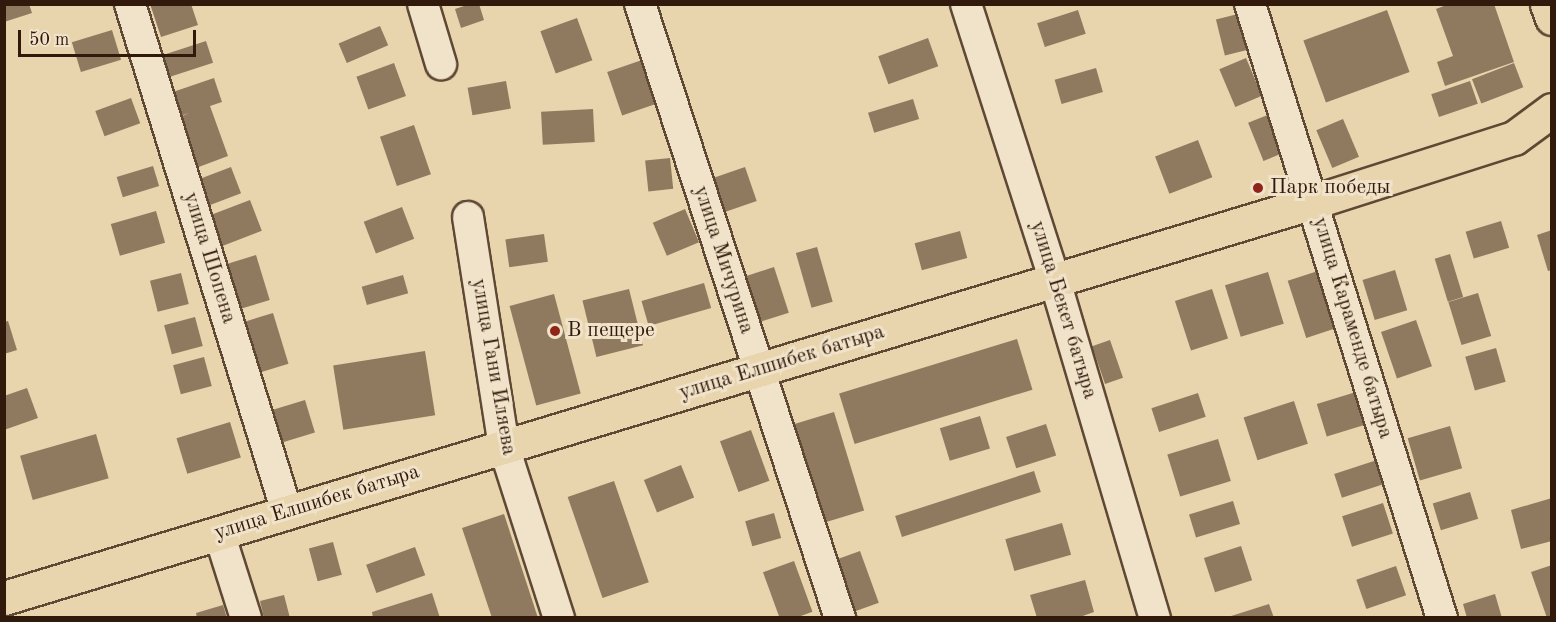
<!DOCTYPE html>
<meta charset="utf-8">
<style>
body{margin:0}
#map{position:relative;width:1556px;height:622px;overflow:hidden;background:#e8d4ad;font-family:"Old Standard TT",serif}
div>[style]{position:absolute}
.building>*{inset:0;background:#907a5f;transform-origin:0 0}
.roads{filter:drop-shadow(2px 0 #5f4834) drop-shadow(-2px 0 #5f4834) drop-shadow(0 2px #5f4834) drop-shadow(0 -2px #5f4834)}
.minor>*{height:30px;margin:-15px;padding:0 15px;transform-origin:15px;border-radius:15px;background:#f0e3ca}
.major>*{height:33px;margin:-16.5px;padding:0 16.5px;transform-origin:16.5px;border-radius:16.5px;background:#e8d4ad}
.dots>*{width:16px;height:16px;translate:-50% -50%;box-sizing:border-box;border:3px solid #f0e3ca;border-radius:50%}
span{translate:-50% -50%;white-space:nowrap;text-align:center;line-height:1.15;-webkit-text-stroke:6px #f0e3ca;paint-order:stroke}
.poi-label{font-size:21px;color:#31190b}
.left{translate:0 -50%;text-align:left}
.street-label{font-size:21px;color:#31190b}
.frame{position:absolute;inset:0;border:6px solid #31190b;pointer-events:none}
.scale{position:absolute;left:18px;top:30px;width:178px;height:27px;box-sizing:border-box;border:3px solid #31190b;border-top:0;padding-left:8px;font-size:18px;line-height:21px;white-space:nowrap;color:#31190b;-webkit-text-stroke:4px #f0e3ca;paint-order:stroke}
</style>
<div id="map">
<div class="building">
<div style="clip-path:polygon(4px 4px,29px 4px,32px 13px,4px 22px)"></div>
<div style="clip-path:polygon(150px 4px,191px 4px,198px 25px,161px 37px)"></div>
<div style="clip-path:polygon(470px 4px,479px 4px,484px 20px,461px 28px,455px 9px)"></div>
<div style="clip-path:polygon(1449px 4px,1494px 4px,1514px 62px,1445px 86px,1437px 62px,1453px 56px,1436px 9px)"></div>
<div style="left:1078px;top:10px;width:25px;height:43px;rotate:72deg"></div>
<div style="left:1387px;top:10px;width:66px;height:89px;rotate:70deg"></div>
<div style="left:1246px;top:12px;width:37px;height:31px;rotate:76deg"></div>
<div style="left:577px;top:18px;width:45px;height:39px;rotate:70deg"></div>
<div style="left:380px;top:26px;width:21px;height:45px;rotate:67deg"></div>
<div style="left:112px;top:30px;width:31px;height:42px;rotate:73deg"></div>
<div style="left:928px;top:38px;width:30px;height:53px;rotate:70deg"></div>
<div style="left:206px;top:41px;width:23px;height:50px;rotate:72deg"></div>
<div style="left:1246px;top:58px;width:41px;height:29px;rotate:67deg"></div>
<div style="left:645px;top:59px;width:46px;height:40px;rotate:71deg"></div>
<div style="left:394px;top:63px;width:35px;height:40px;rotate:70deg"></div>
<div style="left:1514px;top:63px;width:26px;height:45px;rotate:69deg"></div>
<div style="left:1096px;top:68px;width:25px;height:43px;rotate:74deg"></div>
<div style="clip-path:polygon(214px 78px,222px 102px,210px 106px,228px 156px,196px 168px,178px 118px,189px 113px,175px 118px,167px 94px)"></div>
<div style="left:506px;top:81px;width:28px;height:39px;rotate:80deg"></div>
<div style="left:1470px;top:81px;width:24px;height:41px;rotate:71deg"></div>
<div style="left:131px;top:98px;width:27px;height:38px;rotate:70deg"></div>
<div style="left:913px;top:99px;width:21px;height:47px;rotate:73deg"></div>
<div style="left:593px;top:109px;width:33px;height:52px;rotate:87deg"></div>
<div style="left:1275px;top:112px;width:41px;height:29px;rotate:68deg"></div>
<div style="left:1343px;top:119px;width:41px;height:29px;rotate:67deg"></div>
<div style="left:414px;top:125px;width:52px;height:36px;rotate:71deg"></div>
<div style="left:1198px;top:140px;width:40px;height:46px;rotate:69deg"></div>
<div style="left:670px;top:158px;width:31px;height:25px;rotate:84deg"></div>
<div style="left:153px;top:166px;width:21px;height:38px;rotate:73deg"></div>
<div style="left:231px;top:167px;width:28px;height:38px;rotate:69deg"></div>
<div style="left:745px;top:167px;width:36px;height:36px;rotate:71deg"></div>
<div style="left:250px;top:200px;width:33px;height:47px;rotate:69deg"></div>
<div style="left:402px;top:207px;width:34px;height:41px;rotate:69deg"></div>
<div style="left:685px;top:209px;width:36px;height:35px;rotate:67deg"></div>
<div style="left:156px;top:211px;width:33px;height:47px;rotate:74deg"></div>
<div style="left:1501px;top:221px;width:28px;height:37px;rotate:73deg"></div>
<div style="clip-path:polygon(1552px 230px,1552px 270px,1548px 271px,1537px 235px)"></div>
<div style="left:960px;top:231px;width:28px;height:47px;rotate:75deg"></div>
<div style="left:544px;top:234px;width:28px;height:39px;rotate:82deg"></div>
<div style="left:817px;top:247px;width:57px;height:22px;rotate:74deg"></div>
<div style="left:1450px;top:254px;width:45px;height:16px;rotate:73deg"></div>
<div style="left:256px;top:255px;width:47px;height:33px;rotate:73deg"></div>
<div style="left:774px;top:267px;width:48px;height:29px;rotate:72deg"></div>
<div style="left:1321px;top:270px;width:60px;height:35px;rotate:72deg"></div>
<div style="left:1395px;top:270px;width:42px;height:34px;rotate:73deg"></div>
<div style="left:1268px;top:272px;width:54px;height:45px;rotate:73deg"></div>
<div style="left:181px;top:273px;width:32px;height:32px;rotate:76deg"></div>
<div style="left:403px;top:275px;width:19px;height:43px;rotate:74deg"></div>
<div style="left:704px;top:283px;width:26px;height:65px;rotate:74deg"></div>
<div style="left:629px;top:289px;width:58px;height:48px;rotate:76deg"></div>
<div style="left:1212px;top:289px;width:52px;height:39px;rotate:72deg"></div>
<div style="left:1478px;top:293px;width:45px;height:31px;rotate:73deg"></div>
<div style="left:554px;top:294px;width:103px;height:46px;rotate:75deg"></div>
<div style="left:273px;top:313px;width:53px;height:29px;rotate:73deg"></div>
<div style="left:195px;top:317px;width:30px;height:32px;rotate:75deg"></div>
<div style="left:1416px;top:320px;width:49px;height:37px;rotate:71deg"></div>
<div style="clip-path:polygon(8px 321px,17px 350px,4px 354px,4px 322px)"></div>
<div style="left:1017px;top:339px;width:53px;height:186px;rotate:73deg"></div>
<div style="left:1110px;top:340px;width:40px;height:19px;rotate:71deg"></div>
<div style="left:1496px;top:348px;width:35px;height:32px;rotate:74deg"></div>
<div style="left:425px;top:351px;width:65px;height:93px;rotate:81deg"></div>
<div style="left:204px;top:357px;width:30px;height:32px;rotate:75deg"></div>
<div style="clip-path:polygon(27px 388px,38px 418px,4px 430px,4px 396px)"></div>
<div style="left:1356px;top:392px;width:34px;height:41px;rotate:73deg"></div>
<div style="left:1198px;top:393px;width:25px;height:49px;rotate:72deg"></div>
<div style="left:305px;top:400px;width:34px;height:36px;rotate:73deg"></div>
<div style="left:1294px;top:401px;width:45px;height:53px;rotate:72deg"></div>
<div style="left:834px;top:412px;width:103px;height:43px;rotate:73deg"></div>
<div style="left:980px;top:416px;width:34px;height:42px;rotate:73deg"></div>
<div style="left:230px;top:422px;width:37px;height:56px;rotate:73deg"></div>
<div style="left:1046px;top:424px;width:33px;height:42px;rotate:72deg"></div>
<div style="left:1450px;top:426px;width:44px;height:44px;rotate:74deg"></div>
<div style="left:751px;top:430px;width:54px;height:33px;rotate:70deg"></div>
<div style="left:96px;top:434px;width:46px;height:79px;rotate:74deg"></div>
<div style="left:1218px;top:439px;width:44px;height:53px;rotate:73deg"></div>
<div style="left:1377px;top:460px;width:25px;height:45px;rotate:72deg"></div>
<div style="left:681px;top:465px;width:35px;height:40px;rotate:68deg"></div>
<div style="left:1034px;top:471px;width:22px;height:146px;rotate:72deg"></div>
<div style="left:614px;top:481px;width:107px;height:49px;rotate:71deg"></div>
<div style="left:1470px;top:492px;width:28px;height:39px;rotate:73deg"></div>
<div style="clip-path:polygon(1552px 498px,1552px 541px,1521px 549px,1511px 510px)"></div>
<div style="left:1233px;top:501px;width:24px;height:46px;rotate:73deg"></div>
<div style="left:1383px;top:503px;width:32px;height:43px;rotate:72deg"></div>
<div style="left:774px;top:513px;width:26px;height:30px;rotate:74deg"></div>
<div style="clip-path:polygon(504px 514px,538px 618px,492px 618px,462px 528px)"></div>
<div style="left:1062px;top:523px;width:33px;height:59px;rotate:74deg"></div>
<div style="left:333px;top:542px;width:34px;height:25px;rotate:75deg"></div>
<div style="left:1241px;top:546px;width:36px;height:39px;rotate:72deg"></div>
<div style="left:415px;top:547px;width:30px;height:52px;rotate:70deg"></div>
<div style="left:860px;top:551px;width:55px;height:28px;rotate:70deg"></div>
<div style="left:794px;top:561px;width:54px;height:33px;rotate:70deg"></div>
<div style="clip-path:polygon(1552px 565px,1552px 618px,1547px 618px,1531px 572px)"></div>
<div style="left:1396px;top:566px;width:31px;height:42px;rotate:71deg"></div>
<div style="clip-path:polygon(1085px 580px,1094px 612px,1077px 618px,1037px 618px,1030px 595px)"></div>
<div style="clip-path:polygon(432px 593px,440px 618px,373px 618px,372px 612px)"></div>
<div style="clip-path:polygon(1495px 594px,1502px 618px,1467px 618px,1463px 604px)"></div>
<div style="clip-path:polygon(284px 595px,290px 618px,264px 618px,260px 601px)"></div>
<div style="clip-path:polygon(1269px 604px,1274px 618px,1228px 618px,1228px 617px)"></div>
<div style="clip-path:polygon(223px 605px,227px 618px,197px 618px,196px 613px)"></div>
</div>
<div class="roads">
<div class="minor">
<div style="left:130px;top:4px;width:532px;rotate:72.83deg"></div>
<div style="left:423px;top:4px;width:63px;rotate:73.3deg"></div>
<div style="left:640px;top:4px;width:646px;rotate:71.96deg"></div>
<div style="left:966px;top:4px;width:291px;rotate:72.2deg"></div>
<div style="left:1055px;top:281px;width:352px;rotate:73.5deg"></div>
<div style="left:1250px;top:4px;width:643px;rotate:72.64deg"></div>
<div style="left:468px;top:217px;width:233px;rotate:81.1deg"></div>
<div style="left:504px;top:447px;width:180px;rotate:72.2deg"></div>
<div style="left:219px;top:533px;width:89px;rotate:72.4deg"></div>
</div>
<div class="major">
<div style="left:1547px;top:4px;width:15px;rotate:70deg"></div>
<div style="left:4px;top:598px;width:1368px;rotate:-16.83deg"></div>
<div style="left:1313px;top:202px;width:211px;rotate:-17.7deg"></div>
<div style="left:1514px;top:138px;width:47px;rotate:-36.4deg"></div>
</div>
</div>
<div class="dots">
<div style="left:1258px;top:188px;background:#8f2418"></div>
<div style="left:555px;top:331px;background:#8f2418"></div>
</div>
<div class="poi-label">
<span class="left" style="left:1270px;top:188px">Парк победы</span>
<span class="left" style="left:567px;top:331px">В пещере</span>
</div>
<div class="street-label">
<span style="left:209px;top:258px;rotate:73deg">улица Шопена</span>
<span style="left:723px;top:260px;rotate:72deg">улица Мичурина</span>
<span style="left:1063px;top:310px;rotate:73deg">улица Бекет батыра</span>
<span style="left:1352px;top:328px;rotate:73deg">улица Караменде батыра</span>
<span style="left:782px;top:363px;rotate:-17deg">улица Елшибек батыра</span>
<span style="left:493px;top:367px;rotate:80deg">улица Гани Иляева</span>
<span style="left:317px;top:503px;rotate:-17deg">улица Елшибек батыра</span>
</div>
<div class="frame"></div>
<div class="scale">50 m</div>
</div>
